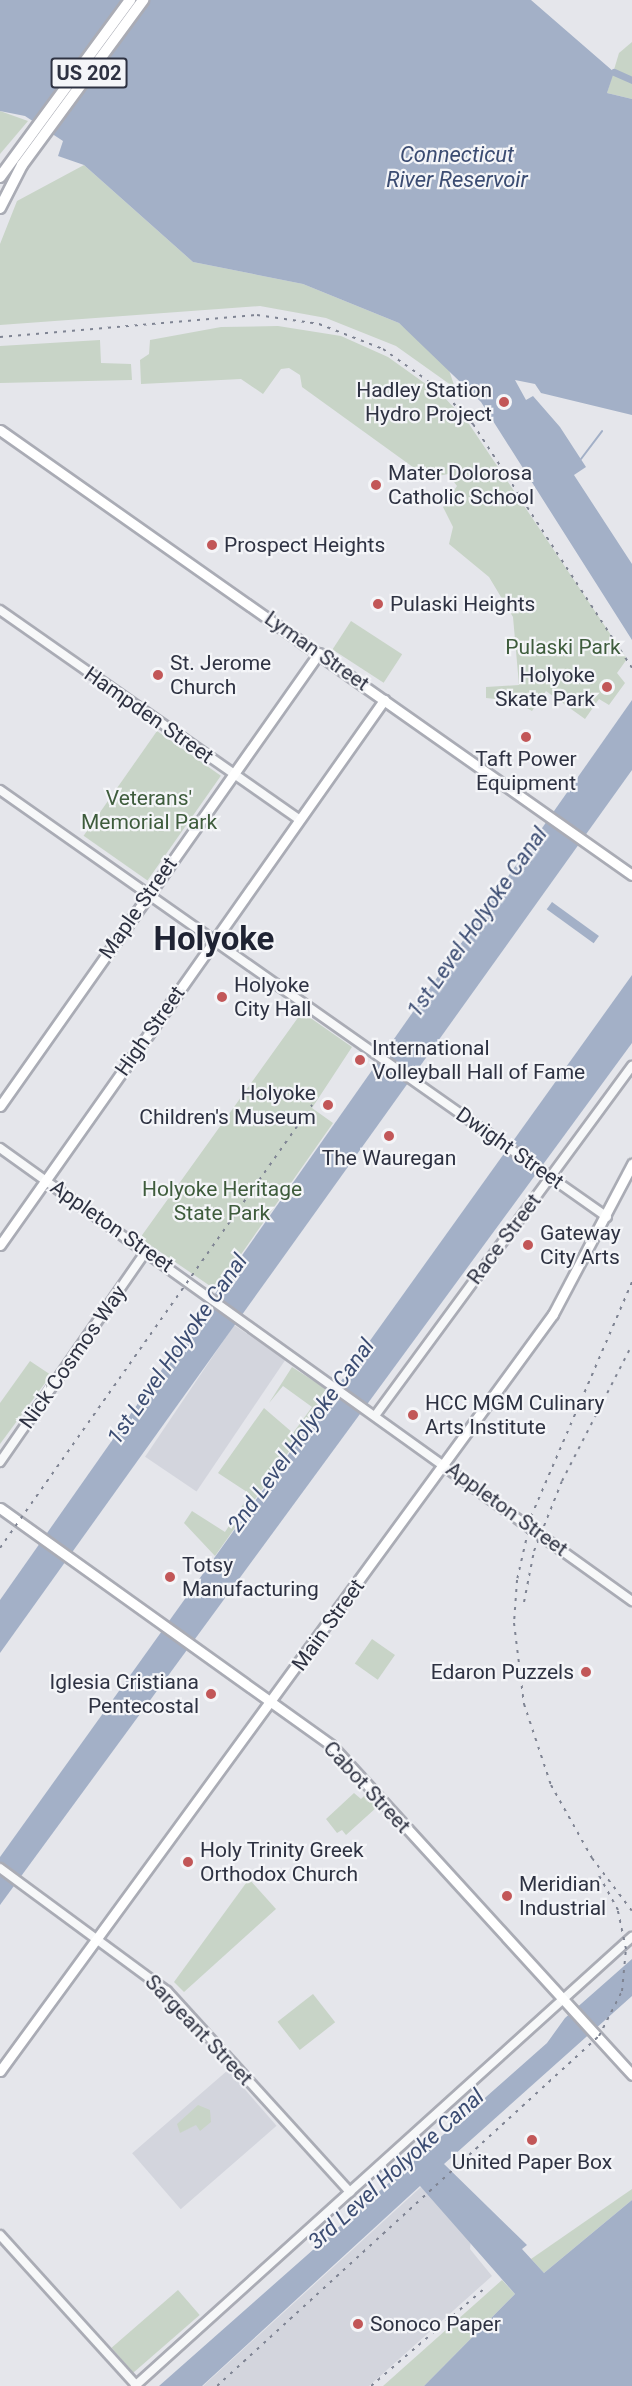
<!DOCTYPE html>
<style>
body{margin:0}
#map{position:relative;width:632px;height:2386px;overflow:hidden;background:#e5e6eb;font-family:Roboto,sans-serif}
div>[style]{position:absolute}
.built>*{inset:0;background:#d3d5dd;transform-origin:0 0}
.green>*{inset:0;background:#c8d4c7;transform-origin:0 0}
.water>*{inset:0;background:#a3b0c7;transform-origin:0 0}
.stream>*{height:2px;margin:-1px;padding:0 1px;transform-origin:1px;border-radius:1px;background:#a3b0c7}
.canal>*{height:7px;margin:-3.5px;padding:0 3.5px;transform-origin:3.5px;border-radius:3.5px;background:#a3b0c7}
.roads{filter:drop-shadow(2px 0 #aaacb5) drop-shadow(-2px 0 #aaacb5) drop-shadow(0 2px #aaacb5) drop-shadow(0 -2px #aaacb5)}
.tertiary>*{height:8px;margin:-4px;padding:0 4px;transform-origin:4px;border-radius:4px;background:#f7f8f9}
.secondary>*{height:9px;margin:-4.5px;padding:0 4.5px;transform-origin:4.5px;border-radius:4.5px;background:#fff}
.primary>*{height:10px;margin:-5px;padding:0 5px;transform-origin:5px;border-radius:5px;background:#fff}
.rail>*{height:2px;margin-top:-1px;transform-origin:0;background:repeating-linear-gradient(90deg,#7f8493 0 3px,transparent 0 9px)}
.dots>*{width:16px;height:16px;translate:-50% -50%;box-sizing:border-box;border:3px solid #f4f5f8;border-radius:50%}
span{translate:-50% -50%;white-space:nowrap;text-align:center;line-height:1.15;-webkit-text-stroke:4.5px #f4f5f8;paint-order:stroke}
.shield-label span{padding:2px 4px;background:#f4f5f8;border:2px solid;border-radius:4px;-webkit-text-stroke-width:0}
.shield-label{font-size:20px;color:#2e3242;font-weight:700}
.poi-label{font-size:21px;color:#2e3242}
.right{translate:-100% -50%;text-align:right}
.left{translate:0 -50%;text-align:left}
.park-label{font-size:21px;color:#3e5c3c}
.street-label{font-size:21px;color:#2e3242}
.water-label{font-size:22px;color:#3b4c72;font-style:italic}
.town-label{font-size:33px;color:#1f2333;font-weight:700}
</style>
<div id="map">
<div class="built">
<div style="left:234px;top:1325px;width:62px;height:159px;rotate:34deg"></div>
<div style="left:228px;top:2070px;width:74px;height:127px;rotate:49deg"></div>
<div style="clip-path:polygon(421px 2187px,471px 2239px,470px 2249px,492px 2276px,369px 2386px,203px 2386px)"></div>
</div>
<div class="green">
<div style="clip-path:polygon(632px 42px,632px 99px,607px 93px,619px 53px)"></div>
<div style="clip-path:polygon(0 111px,28px 121px,0 154px)"></div>
<div style="clip-path:polygon(84px 165px,193px 262px,303px 284px,399px 323px,448px 367px,455px 388px,396px 346px,326px 318px,260px 306px,0 325px,0 244px,17px 201px)"></div>
<div style="clip-path:polygon(278px 326px,341px 336px,388px 357px,444px 397px,469px 424px,627px 659px,617px 673px,625px 683px,609px 705px,599px 699px,585px 719px,546px 691px,532px 711px,515px 701px,486px 698px,486px 687px,519px 685px,513px 617px,489px 577px,449px 544px,453px 527px,443px 507px,457px 486px,448px 474px,428px 478px,302px 387px,300px 375px,289px 368px,281px 369px,263px 394px,241px 379px,141px 384px,140px 360px,149px 354px,150px 340px,221px 327px)"></div>
<div style="clip-path:polygon(100px 340px,101px 363px,131px 364px,132px 380px,0 383px,0 346px)"></div>
<div style="left:351px;top:621px;width:61px;height:34px;rotate:33deg"></div>
<div style="left:157px;top:731px;width:78px;height:128px;rotate:35deg"></div>
<div style="clip-path:polygon(302px 1012px,352px 1047px,312px 1108px,333px 1123px,216px 1290px,140px 1238px)"></div>
<div style="clip-path:polygon(30px 1361px,51px 1375px,0 1444px,0 1403px)"></div>
<div style="clip-path:polygon(292px 1367px,331px 1392px,215px 1556px,184px 1523px,192px 1511px,225px 1532px,250px 1494px,218px 1473px,264px 1408px,293px 1433px,312px 1407px,283px 1386px,269px 1403px)"></div>
<div style="left:372px;top:1639px;width:28px;height:30px;rotate:35deg"></div>
<div style="clip-path:polygon(354px 1793px,361px 1799px,366px 1794px,377px 1807px,346px 1835px,342px 1830px,337px 1833px,326px 1819px)"></div>
<div style="clip-path:polygon(249px 1879px,276px 1909px,184px 1992px,174px 1982px)"></div>
<div style="left:313px;top:1994px;width:36px;height:45px;rotate:52deg"></div>
<div style="clip-path:polygon(198px 2105px,210px 2110px,211px 2122px,200px 2131px,196px 2125px,180px 2133px,177px 2124px)"></div>
<div style="clip-path:polygon(632px 2189px,632px 2200px,544px 2273px,531px 2259px)"></div>
<div style="clip-path:polygon(502px 2280px,515px 2294px,424px 2386px,383px 2386px)"></div>
<div style="left:178px;top:2290px;width:33px;height:88px;rotate:49deg"></div>
</div>
<div class="water">
<div style="clip-path:polygon(0 0,531px 0,614px 72px,607px 93px,632px 99px,632px 415px,541px 393px,535px 384px,515px 380px,526px 400px,533px 396px,560px 427px,586px 467px,574px 475px,632px 564px,632px 640px,481px 402px,399px 323px,303px 284px,193px 262px,84px 165px,58px 156px,63px 141px,25px 116px,0 111px)"></div>
<div style="clip-path:polygon(632px 700px,632px 770px,0 1653px,0 1600px)"></div>
<div style="left:552px;top:902px;width:58px;height:9px;rotate:36deg"></div>
<div style="clip-path:polygon(632px 975px,632px 1043px,0 1905px,0 1857px)"></div>
<div style="clip-path:polygon(632px 1959px,632px 1996px,444px 2164px,527px 2245px,522px 2249px,544px 2273px,632px 2200px,632px 2386px,424px 2386px,515px 2294px,420px 2186px,202px 2386px,159px 2386px,547px 2043px,565px 2018px)"></div>
</div>
<div class="stream">
<div style="left:581px;top:459px;width:35px;rotate:-53deg"></div>
</div>
<div class="canal">
<div style="left:614px;top:72px;width:20px;rotate:24deg"></div>
</div>
<div class="roads">
<div class="tertiary">
<div style="left:0;top:610px;width:365px;rotate:35deg"></div>
<div style="left:0;top:790px;width:742px;rotate:35.12deg"></div>
<div style="left:0;top:1148px;width:778px;rotate:35.63deg"></div>
<div style="left:377px;top:1413px;width:431px;rotate:-53.7deg"></div>
<div style="left:0;top:1462px;width:257px;rotate:-55.3deg"></div>
<div style="left:0;top:1868px;width:207px;rotate:36.4deg"></div>
<div style="left:167px;top:1991px;width:272px;rotate:47.7deg"></div>
<div style="left:0;top:2235px;width:202px;rotate:47.8deg"></div>
<div style="left:135px;top:2386px;width:670px;rotate:-42.1deg"></div>
</div>
<div class="secondary">
<div style="left:0;top:430px;width:773px;rotate:35.15deg"></div>
<div style="left:0;top:1106px;width:554px;rotate:-54.85deg"></div>
<div style="left:0;top:1245px;width:667px;rotate:-54.83deg"></div>
<div style="left:0;top:1508px;width:407px;rotate:35.6deg"></div>
<div style="left:331px;top:1745px;width:447px;rotate:47.6deg"></div>
<div style="left:0;top:2071px;width:937px;rotate:-53.85deg"></div>
<div style="left:553px;top:1314px;width:170px;rotate:-62.2deg"></div>
</div>
<div class="primary">
<div style="left:0;top:177px;width:220px;rotate:-53.7deg"></div>
<div style="left:0;top:208px;width:48px;rotate:-62.9deg"></div>
<div style="left:22px;top:165px;width:205px;rotate:-53.7deg"></div>
</div>
</div>
<div class="rail">
<div style="left:0;top:337px;width:258px;rotate:-4.9deg"></div>
<div style="left:257px;top:315px;width:63px;rotate:8.3deg"></div>
<div style="left:319px;top:324px;width:69px;rotate:21.3deg"></div>
<div style="left:383px;top:349px;width:71px;rotate:35.3deg"></div>
<div style="left:441px;top:390px;width:47px;rotate:46.7deg"></div>
<div style="left:473px;top:424px;width:291px;rotate:56.9deg"></div>
<div style="left:632px;top:1282px;width:253px;rotate:113.3deg"></div>
<div style="left:532px;top:1514px;width:68px;rotate:102.8deg"></div>
<div style="left:517px;top:1580px;width:43px;rotate:94deg"></div>
<div style="left:514px;top:1623px;width:82px;rotate:83deg"></div>
<div style="left:524px;top:1704px;width:85px;rotate:71.6deg"></div>
<div style="left:551px;top:1785px;width:84px;rotate:60.7deg"></div>
<div style="left:592px;top:1858px;width:66px;rotate:53deg"></div>
<div style="left:0;top:1548px;width:542px;rotate:-54.84deg"></div>
<div style="left:524px;top:1602px;width:52px;rotate:-78.9deg"></div>
<div style="left:534px;top:1551px;width:75px;rotate:-68.2deg"></div>
<div style="left:562px;top:1481px;width:153px;rotate:-62.8deg"></div>
<div style="left:217px;top:2386px;width:518px;rotate:-42.5deg"></div>
<div style="left:599px;top:2036px;width:51px;rotate:-62.9deg"></div>
<div style="left:622px;top:1991px;width:42px;rotate:-84.6deg"></div>
<div style="left:626px;top:1949px;width:40px;rotate:-102deg"></div>
<div style="left:618px;top:1910px;width:43px;rotate:-118.9deg"></div>
<div style="left:371px;top:2386px;width:150px;rotate:-40.7deg"></div>
</div>
<div class="dots">
<div style="left:504px;top:402px;background:#c25758"></div>
<div style="left:376px;top:485px;background:#c25758"></div>
<div style="left:212px;top:545px;background:#c25758"></div>
<div style="left:378px;top:604px;background:#c25758"></div>
<div style="left:158px;top:675px;background:#c25758"></div>
<div style="left:607px;top:687px;background:#c25758"></div>
<div style="left:526px;top:737px;background:#c25758"></div>
<div style="left:222px;top:997px;background:#c25758"></div>
<div style="left:360px;top:1060px;background:#c25758"></div>
<div style="left:328px;top:1105px;background:#c25758"></div>
<div style="left:389px;top:1136px;background:#c25758"></div>
<div style="left:528px;top:1245px;background:#c25758"></div>
<div style="left:413px;top:1415px;background:#c25758"></div>
<div style="left:170px;top:1577px;background:#c25758"></div>
<div style="left:586px;top:1672px;background:#c25758"></div>
<div style="left:211px;top:1694px;background:#c25758"></div>
<div style="left:188px;top:1862px;background:#c25758"></div>
<div style="left:507px;top:1896px;background:#c25758"></div>
<div style="left:532px;top:2140px;background:#c25758"></div>
<div style="left:358px;top:2324px;background:#c25758"></div>
</div>
<div class="shield-label">
<span style="left:89px;top:73px">US 202</span>
</div>
<div class="poi-label">
<span class="right" style="left:492px;top:402px">Hadley Station<br>Hydro Project</span>
<span class="left" style="left:388px;top:485px">Mater Dolorosa<br>Catholic School</span>
<span class="left" style="left:224px;top:545px">Prospect Heights</span>
<span class="left" style="left:390px;top:604px">Pulaski Heights</span>
<span class="left" style="left:170px;top:675px">St. Jerome<br>Church</span>
<span class="right" style="left:595px;top:687px">Holyoke<br>Skate Park</span>
<span style="left:526px;top:771px">Taft Power<br>Equipment</span>
<span class="left" style="left:234px;top:997px">Holyoke<br>City Hall</span>
<span class="left" style="left:372px;top:1060px">International<br>Volleyball Hall of Fame</span>
<span class="right" style="left:316px;top:1105px">Holyoke<br>Children's Museum</span>
<span style="left:389px;top:1158px">The Wauregan</span>
<span class="left" style="left:540px;top:1245px">Gateway<br>City Arts</span>
<span class="left" style="left:425px;top:1415px">HCC MGM Culinary<br>Arts Institute</span>
<span class="left" style="left:182px;top:1577px">Totsy<br>Manufacturing</span>
<span class="right" style="left:574px;top:1672px">Edaron Puzzels</span>
<span class="right" style="left:199px;top:1694px">Iglesia Cristiana<br>Pentecostal</span>
<span class="left" style="left:200px;top:1862px">Holy Trinity Greek<br>Orthodox Church</span>
<span class="left" style="left:519px;top:1896px">Meridian<br>Industrial</span>
<span style="left:532px;top:2162px">United Paper Box</span>
<span class="left" style="left:370px;top:2324px">Sonoco Paper</span>
</div>
<div class="park-label">
<span style="left:563px;top:647px">Pulaski Park</span>
<span style="left:149px;top:810px">Veterans'<br>Memorial Park</span>
<span style="left:222px;top:1201px">Holyoke Heritage<br>State Park</span>
</div>
<div class="street-label">
<span style="left:317px;top:651px;rotate:35deg">Lyman Street</span>
<span style="left:149px;top:715px;rotate:35deg">Hampden Street</span>
<span style="left:138px;top:908px;rotate:-55deg">Maple Street</span>
<span style="left:150px;top:1031px;rotate:-55deg">High Street</span>
<span style="left:510px;top:1148px;rotate:35deg">Dwight Street</span>
<span style="left:112px;top:1226px;rotate:35deg">Appleton Street</span>
<span style="left:504px;top:1239px;rotate:-53deg">Race Street</span>
<span style="left:73px;top:1357px;rotate:-55deg">Nick Cosmos Way</span>
<span style="left:507px;top:1509px;rotate:36deg">Appleton Street</span>
<span style="left:328px;top:1625px;rotate:-54deg">Main Street</span>
<span style="left:367px;top:1787px;rotate:47deg">Cabot Street</span>
<span style="left:199px;top:2030px;rotate:46deg">Sargeant Street</span>
</div>
<div class="water-label">
<span style="left:457px;top:167px">Connecticut<br>River Reservoir</span>
<span style="left:477px;top:922px;rotate:-55deg">1st Level Holyoke Canal</span>
<span style="left:177px;top:1349px;rotate:-55deg">1st Level Holyoke Canal</span>
<span style="left:301px;top:1435px;rotate:-54deg">2nd Level Holyoke Canal</span>
<span style="left:396px;top:2169px;rotate:-42deg">3rd Level Holyoke Canal</span>
</div>
<div class="town-label">
<span style="left:214px;top:939px">Holyoke</span>
</div>
</div>
